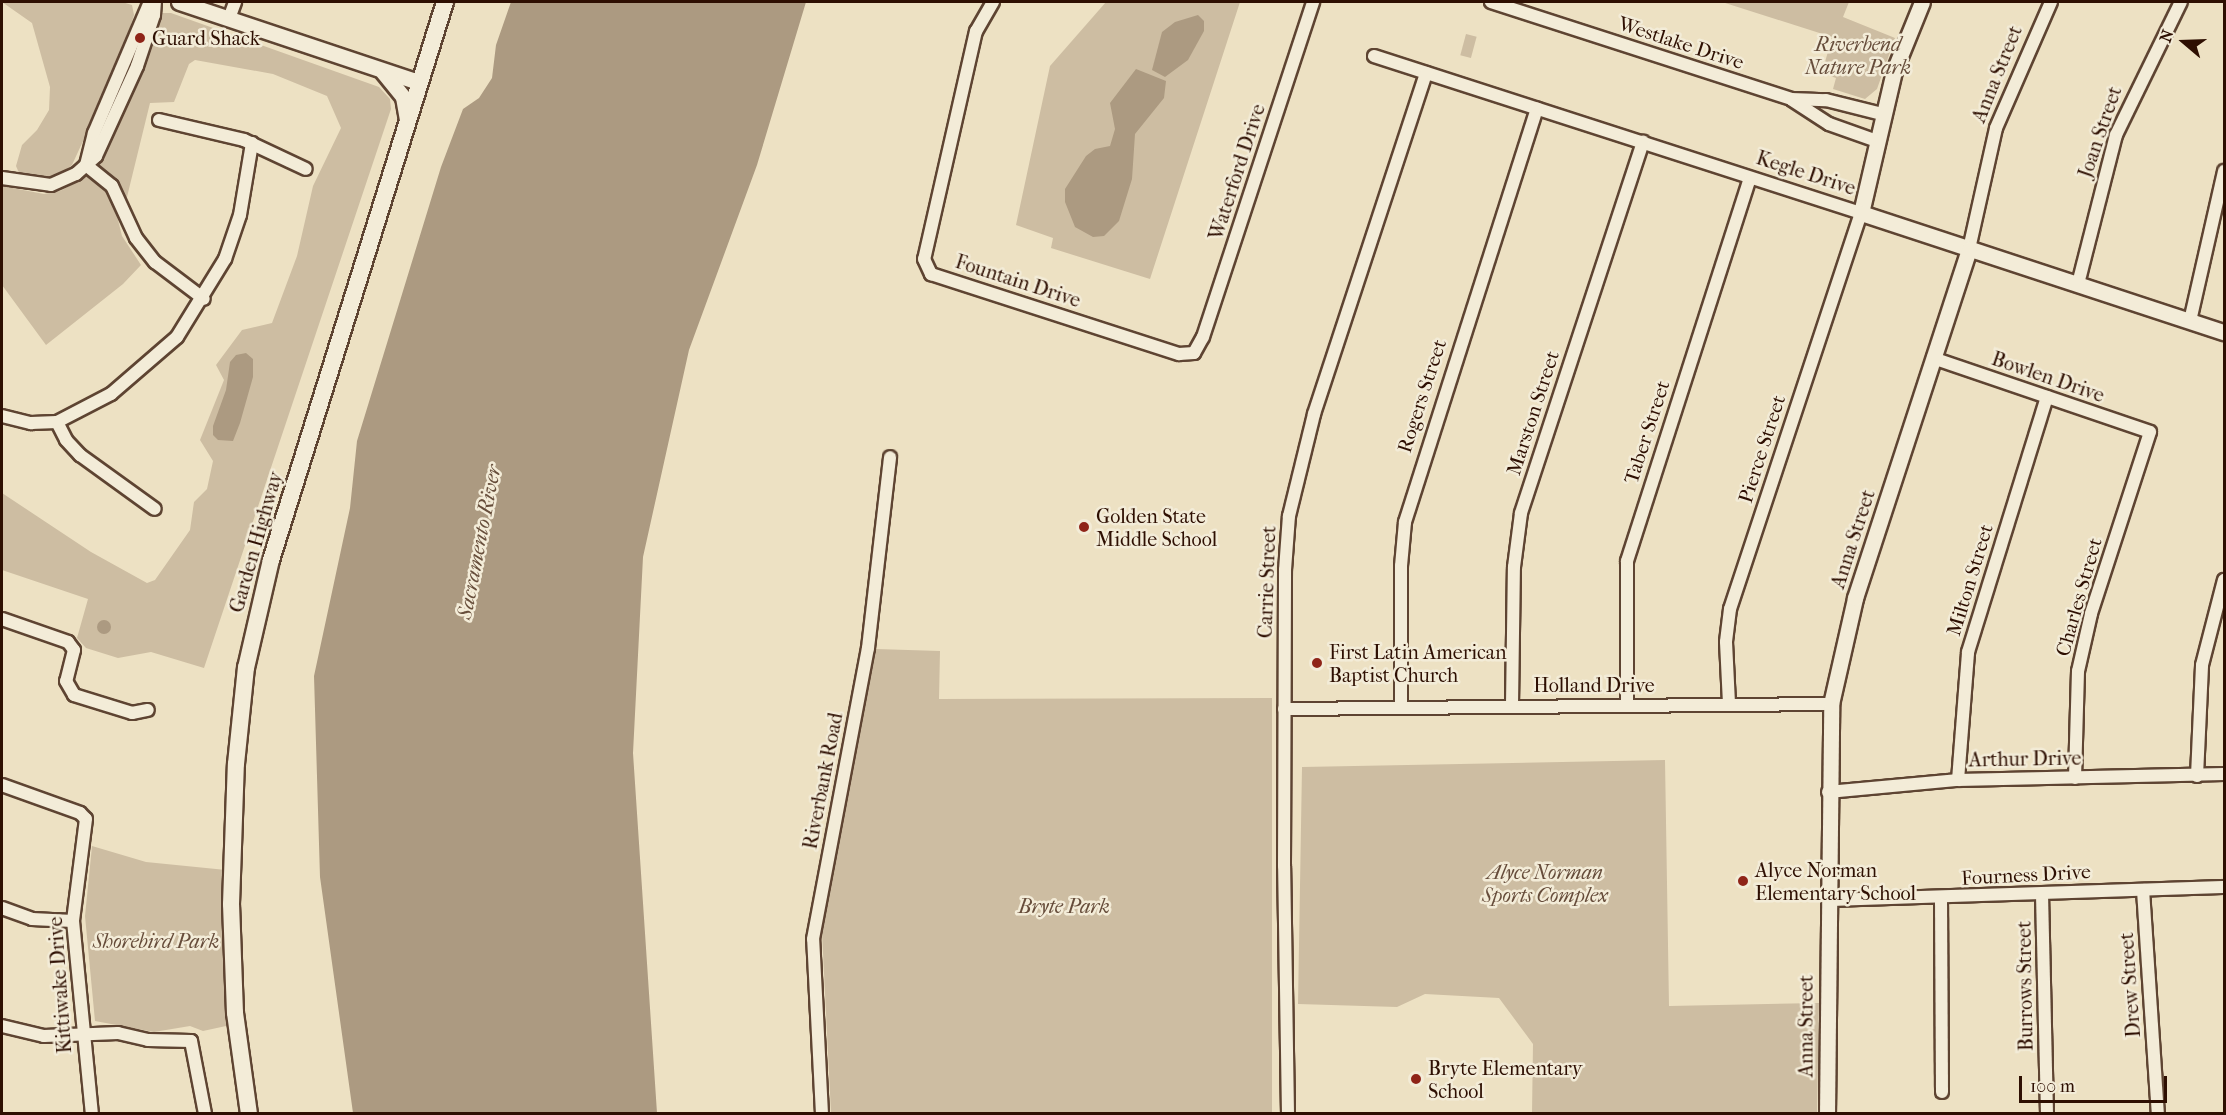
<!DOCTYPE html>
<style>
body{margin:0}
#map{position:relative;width:2226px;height:1115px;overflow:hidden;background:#ede1c3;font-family:"IM FELL French Canon",serif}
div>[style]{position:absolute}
.green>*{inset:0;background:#cdbda2;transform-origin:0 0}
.water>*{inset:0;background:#ac9a81}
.round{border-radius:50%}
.roads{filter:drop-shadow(2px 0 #5e4432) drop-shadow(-2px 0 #5e4432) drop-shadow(0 2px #5e4432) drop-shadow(0 -2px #5e4432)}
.minor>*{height:12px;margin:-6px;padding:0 6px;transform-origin:6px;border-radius:6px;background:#f3ecd8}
.tertiary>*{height:15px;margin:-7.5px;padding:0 7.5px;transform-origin:7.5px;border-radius:7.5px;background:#f3ecd8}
.secondary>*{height:16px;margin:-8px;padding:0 8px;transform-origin:8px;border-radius:8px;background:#f3ecd8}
.dots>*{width:16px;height:16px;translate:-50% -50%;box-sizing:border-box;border:3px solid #f3ecd8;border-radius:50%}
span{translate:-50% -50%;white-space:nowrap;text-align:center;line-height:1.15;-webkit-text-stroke:5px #f3ecd8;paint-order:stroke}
.poi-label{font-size:20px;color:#2e0f02}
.left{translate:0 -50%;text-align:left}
.street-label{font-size:20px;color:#2e0f02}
.park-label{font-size:20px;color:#664c3a;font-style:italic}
.water-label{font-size:21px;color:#674e3b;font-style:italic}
.frame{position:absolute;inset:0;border:3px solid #2e0f02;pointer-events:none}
.north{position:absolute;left:2154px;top:12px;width:60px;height:60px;-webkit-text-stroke:4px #f3ecd8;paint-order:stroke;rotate:289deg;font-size:16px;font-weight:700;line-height:24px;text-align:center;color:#2e0f02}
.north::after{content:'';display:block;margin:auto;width:21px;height:27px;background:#2e0f02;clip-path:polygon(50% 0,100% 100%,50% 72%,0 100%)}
.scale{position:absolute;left:2019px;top:1076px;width:148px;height:27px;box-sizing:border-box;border:3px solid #2e0f02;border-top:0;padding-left:8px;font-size:18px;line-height:21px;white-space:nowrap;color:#2e0f02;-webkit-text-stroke:4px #f3ecd8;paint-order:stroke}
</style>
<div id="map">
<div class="green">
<div style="clip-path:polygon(2px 2px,122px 2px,132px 5px,134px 15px,119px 63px,72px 165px,58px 176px,31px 177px,19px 173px,16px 166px,22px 145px,37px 130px,49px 110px,50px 87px,32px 23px)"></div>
<div style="clip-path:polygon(1106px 2px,1240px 2px,1150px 279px,1051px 248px,1053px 238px,1016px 225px,1050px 66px)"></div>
<div style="clip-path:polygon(1722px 2px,1849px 2px,1843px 17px,1895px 38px,1877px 89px,1865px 99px,1833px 89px,1836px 78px,1822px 73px,1832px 37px)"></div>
<div style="clip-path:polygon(160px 13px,171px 13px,379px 87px,390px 99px,391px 109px,204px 668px,151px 652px,118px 658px,86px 648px,77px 638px,88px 599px,2px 570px,2px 493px,91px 552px,147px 583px,155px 580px,190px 530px,194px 502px,207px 489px,213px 461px,200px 440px,224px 380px,216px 365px,242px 330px,272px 323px,297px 256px,313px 186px,341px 128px,327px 96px,273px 74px,195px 60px,189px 64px,174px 102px,150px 103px,127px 197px,114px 204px,122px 236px,141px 265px,123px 284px,46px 345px,2px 285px,2px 186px,44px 194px,60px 191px,81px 180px,99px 160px)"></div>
<div style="left:1466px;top:34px;width:11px;height:22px;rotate:15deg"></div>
<div style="clip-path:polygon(876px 649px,940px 651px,939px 699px,1272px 698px,1272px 1113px,831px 1113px,822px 933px)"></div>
<div style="clip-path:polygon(1665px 760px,1669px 1006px,1819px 1003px,1817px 1113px,1532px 1113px,1533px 1044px,1499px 998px,1425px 994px,1397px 1007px,1298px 1004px,1302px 767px)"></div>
<div style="clip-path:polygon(92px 846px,146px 862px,226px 870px,226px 1026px,203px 1031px,190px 1026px,154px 1032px,95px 1021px,85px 916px)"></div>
</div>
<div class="water">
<div style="clip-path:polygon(511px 2px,806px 2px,757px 165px,689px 350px,643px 557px,633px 753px,657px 1113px,353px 1113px,320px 877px,314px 676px,350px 508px,357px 441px,441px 167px,463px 109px,479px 98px,492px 78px,496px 45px)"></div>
<div style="clip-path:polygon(1198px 15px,1204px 21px,1204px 31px,1188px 60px,1165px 77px,1152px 70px,1162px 32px,1175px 22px)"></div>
<div style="clip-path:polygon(1136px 69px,1166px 81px,1164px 98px,1135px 134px,1132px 179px,1119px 221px,1104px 236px,1093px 237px,1075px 227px,1065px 202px,1065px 189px,1086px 156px,1095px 149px,1110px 146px,1115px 129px,1110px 103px)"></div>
<div style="clip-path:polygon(246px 353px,253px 359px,253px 377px,240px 423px,233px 441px,218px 440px,213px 435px,213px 426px,226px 390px,230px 362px,236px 355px)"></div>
<div class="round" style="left:97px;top:620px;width:14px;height:14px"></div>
</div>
<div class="roads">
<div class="minor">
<div style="left:993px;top:2px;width:34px;rotate:120deg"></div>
<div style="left:976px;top:31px;width:234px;rotate:102.8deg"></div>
<div style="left:924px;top:259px;width:17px;rotate:65deg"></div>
<div style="left:931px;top:274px;width:261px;rotate:17.9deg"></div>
<div style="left:1179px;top:354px;width:15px;rotate:-4deg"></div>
<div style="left:1194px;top:353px;width:18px;rotate:-61deg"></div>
<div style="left:1203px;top:337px;width:353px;rotate:-71.8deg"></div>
<div style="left:1491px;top:2px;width:315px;rotate:17.9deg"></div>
<div style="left:1791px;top:99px;width:35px;rotate:2deg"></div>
<div style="left:1826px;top:100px;width:58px;rotate:14deg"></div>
<div style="left:230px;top:16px;width:15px;rotate:-70deg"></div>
<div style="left:1374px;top:56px;width:512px;rotate:17.87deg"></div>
<div style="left:1861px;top:213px;width:417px;rotate:108.3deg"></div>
<div style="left:1730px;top:609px;width:33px;rotate:97deg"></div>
<div style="left:1726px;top:642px;width:61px;rotate:87.2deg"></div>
<div style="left:1792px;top:100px;width:44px;rotate:33deg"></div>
<div style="left:1829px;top:124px;width:51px;rotate:19.5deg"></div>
<div style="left:159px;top:120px;width:87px;rotate:13.2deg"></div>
<div style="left:244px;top:140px;width:68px;rotate:25.1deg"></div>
<div style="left:86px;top:165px;width:33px;rotate:39deg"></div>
<div style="left:112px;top:186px;width:57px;rotate:65.2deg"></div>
<div style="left:136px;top:238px;width:31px;rotate:52deg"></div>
<div style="left:155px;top:262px;width:61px;rotate:37.1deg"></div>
<div style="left:86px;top:165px;width:33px;rotate:-76deg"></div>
<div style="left:94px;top:133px;width:142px;rotate:-66.9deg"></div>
<div style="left:2px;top:178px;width:49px;rotate:8.1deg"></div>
<div style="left:51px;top:185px;width:27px;rotate:-24deg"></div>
<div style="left:76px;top:174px;width:27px;rotate:-42deg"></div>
<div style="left:96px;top:156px;width:99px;rotate:-65.5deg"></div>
<div style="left:137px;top:66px;width:54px;rotate:-71.6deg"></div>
<div style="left:154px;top:15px;width:13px;rotate:-86deg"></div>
<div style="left:1969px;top:249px;width:124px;rotate:-77.4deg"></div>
<div style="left:1996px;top:128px;width:137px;rotate:-66.4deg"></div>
<div style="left:2078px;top:284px;width:154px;rotate:-75.7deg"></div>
<div style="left:2116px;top:135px;width:148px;rotate:-64deg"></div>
<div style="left:2190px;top:321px;width:154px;rotate:-77.2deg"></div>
<div style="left:1933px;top:358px;width:229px;rotate:18.8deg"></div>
<div style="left:2150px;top:432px;width:191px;rotate:108deg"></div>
<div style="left:2091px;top:614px;width:58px;rotate:102.8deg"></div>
<div style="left:2078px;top:671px;width:107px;rotate:91.6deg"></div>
<div style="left:2px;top:416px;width:30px;rotate:14deg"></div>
<div style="left:31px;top:423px;width:26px;rotate:-2deg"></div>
<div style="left:57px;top:422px;width:61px;rotate:-27.4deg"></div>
<div style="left:111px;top:394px;width:87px;rotate:-40.8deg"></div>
<div style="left:177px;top:337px;width:92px;rotate:-58.4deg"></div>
<div style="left:225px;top:259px;width:46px;rotate:-71.2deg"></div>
<div style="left:240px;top:215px;width:73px;rotate:-80.5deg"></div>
<div style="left:57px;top:422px;width:20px;rotate:63deg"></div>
<div style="left:66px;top:440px;width:21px;rotate:47deg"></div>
<div style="left:80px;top:455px;width:92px;rotate:35.8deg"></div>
<div style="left:2px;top:619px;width:70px;rotate:19.2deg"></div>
<div style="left:68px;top:642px;width:10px;rotate:53deg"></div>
<div style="left:74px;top:650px;width:32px;rotate:104deg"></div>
<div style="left:66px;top:681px;width:16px;rotate:60deg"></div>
<div style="left:74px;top:695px;width:61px;rotate:17.2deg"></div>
<div style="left:132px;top:713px;width:16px;rotate:-11deg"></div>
<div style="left:1512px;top:705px;width:138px;rotate:-89.2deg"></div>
<div style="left:1514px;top:567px;width:54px;rotate:-82.6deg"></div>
<div style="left:1521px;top:513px;width:391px;rotate:-71.8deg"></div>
<div style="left:1401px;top:706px;width:140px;rotate:-90deg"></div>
<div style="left:1401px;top:566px;width:44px;rotate:-84.8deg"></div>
<div style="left:1405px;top:522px;width:434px;rotate:-72.3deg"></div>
<div style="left:1627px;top:706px;width:145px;rotate:-90deg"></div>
<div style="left:1627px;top:561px;width:402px;rotate:-72.2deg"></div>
<div style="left:1284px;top:709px;width:547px;rotate:-0.52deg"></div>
<div style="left:2197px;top:776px;width:111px;rotate:-87.4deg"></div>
<div style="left:2202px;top:665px;width:88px;rotate:-75.5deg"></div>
<div style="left:1958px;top:780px;width:128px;rotate:-85.5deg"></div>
<div style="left:1968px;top:652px;width:267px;rotate:-72.8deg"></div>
<div style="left:2px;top:785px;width:83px;rotate:19.7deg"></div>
<div style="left:80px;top:813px;width:8px;rotate:45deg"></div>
<div style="left:86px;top:819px;width:103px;rotate:97.3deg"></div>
<div style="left:73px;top:921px;width:194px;rotate:84.4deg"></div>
<div style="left:1828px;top:792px;width:131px;rotate:-5.3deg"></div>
<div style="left:1958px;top:780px;width:266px;rotate:-1.3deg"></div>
<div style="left:2143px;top:890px;width:225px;rotate:86.2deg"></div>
<div style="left:2042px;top:894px;width:220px;rotate:88.7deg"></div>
<div style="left:1941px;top:899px;width:193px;rotate:89.7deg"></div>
<div style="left:1829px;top:900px;width:395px;rotate:-1.9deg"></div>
<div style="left:2px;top:908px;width:32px;rotate:20deg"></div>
<div style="left:32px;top:919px;width:41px;rotate:2.8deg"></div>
<div style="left:2px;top:1026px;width:43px;rotate:13.4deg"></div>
<div style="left:44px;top:1036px;width:74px;rotate:-2.3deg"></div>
<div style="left:118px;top:1033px;width:31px;rotate:13deg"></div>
<div style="left:148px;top:1040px;width:43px;rotate:1.3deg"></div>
<div style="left:191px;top:1041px;width:74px;rotate:79.1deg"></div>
<div style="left:822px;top:1114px;width:175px;rotate:-92.9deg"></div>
<div style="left:813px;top:939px;width:296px;rotate:-79.3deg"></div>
<div style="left:868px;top:648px;width:192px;rotate:-83.4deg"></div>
<div style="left:1288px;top:1114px;width:248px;rotate:-90.9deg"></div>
<div style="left:1284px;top:866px;width:296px;rotate:-89.8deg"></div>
<div style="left:1285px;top:570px;width:54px;rotate:-85.8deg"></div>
<div style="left:1289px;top:516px;width:105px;rotate:-76.2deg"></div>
<div style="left:1314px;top:414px;width:359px;rotate:-71.8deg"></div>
</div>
<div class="tertiary">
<div style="left:179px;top:2px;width:252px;rotate:18.5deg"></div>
<div style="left:1922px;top:2px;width:74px;rotate:112.1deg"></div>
<div style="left:1894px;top:71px;width:146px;rotate:103.1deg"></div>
<div style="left:1861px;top:213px;width:382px;rotate:18.2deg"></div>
<div style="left:383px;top:72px;width:32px;rotate:51deg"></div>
<div style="left:403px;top:97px;width:22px;rotate:80deg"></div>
<div style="left:1827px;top:1114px;width:410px;rotate:-89.4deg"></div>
<div style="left:1831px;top:704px;width:109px;rotate:-77.2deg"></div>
<div style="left:1855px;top:598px;width:367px;rotate:-71.9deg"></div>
</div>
<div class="secondary">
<div style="left:249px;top:1114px;width:102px;rotate:-97.9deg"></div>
<div style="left:235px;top:1013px;width:109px;rotate:-92.1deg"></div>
<div style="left:231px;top:904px;width:140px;rotate:-88deg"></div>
<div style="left:236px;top:764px;width:97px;rotate:-84.1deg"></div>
<div style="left:246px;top:668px;width:111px;rotate:-77deg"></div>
<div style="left:271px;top:560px;width:584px;rotate:-72.68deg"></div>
</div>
</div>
<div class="dots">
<div style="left:140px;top:38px;background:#8f2418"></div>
<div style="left:1084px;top:527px;background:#8f2418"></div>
<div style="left:1317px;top:663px;background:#8f2418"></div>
<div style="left:1743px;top:881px;background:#8f2418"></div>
<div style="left:1416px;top:1079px;background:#8f2418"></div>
</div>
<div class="poi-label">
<span class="left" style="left:152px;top:38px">Guard Shack</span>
<span class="left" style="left:1096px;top:528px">Golden State<br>Middle School</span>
<span class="left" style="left:1329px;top:664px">First Latin American<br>Baptist Church</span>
<span class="left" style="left:1755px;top:882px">Alyce Norman<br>Elementary School</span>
<span class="left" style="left:1428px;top:1080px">Bryte Elementary<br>School</span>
</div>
<div class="street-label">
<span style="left:1681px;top:43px;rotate:18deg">Westlake Drive</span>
<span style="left:1997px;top:74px;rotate:-68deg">Anna Street</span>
<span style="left:2100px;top:132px;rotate:-71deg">Joan Street</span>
<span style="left:1237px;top:172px;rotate:-72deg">Waterford Drive</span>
<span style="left:1806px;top:173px;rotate:18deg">Kegle Drive</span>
<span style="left:1018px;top:281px;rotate:18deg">Fountain Drive</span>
<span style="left:2048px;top:377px;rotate:19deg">Bowlen Drive</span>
<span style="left:1422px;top:396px;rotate:-72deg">Rogers Street</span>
<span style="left:1533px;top:413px;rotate:-72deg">Marston Street</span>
<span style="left:1647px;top:432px;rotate:-72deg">Taber Street</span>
<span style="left:1762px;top:449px;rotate:-72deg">Pierce Street</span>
<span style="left:1853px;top:539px;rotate:-72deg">Anna Street</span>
<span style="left:256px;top:542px;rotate:-74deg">Garden Highway</span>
<span style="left:1970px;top:580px;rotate:-73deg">Milton Street</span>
<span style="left:1267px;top:582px;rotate:-88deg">Carrie Street</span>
<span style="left:2079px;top:597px;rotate:-74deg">Charles Street</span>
<span style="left:1594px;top:685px">Holland Drive</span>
<span style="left:2025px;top:759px;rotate:-1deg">Arthur Drive</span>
<span style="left:823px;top:781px;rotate:-79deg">Riverbank Road</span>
<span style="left:2026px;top:875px;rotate:-3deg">Fourness Drive</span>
<span style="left:60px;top:985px;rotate:-94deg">Kittiwake Drive</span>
<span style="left:2130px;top:985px;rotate:-94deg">Drew Street</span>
<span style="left:2025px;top:986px;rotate:-91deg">Burrows Street</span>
<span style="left:1806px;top:1026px;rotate:-90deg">Anna Street</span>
</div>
<div class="park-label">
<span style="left:1858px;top:56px">Riverbend<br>Nature Park</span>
<span style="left:1545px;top:884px">Alyce Norman<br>Sports Complex</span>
<span style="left:1064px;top:906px">Bryte Park</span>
<span style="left:156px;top:941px">Shorebird Park</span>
</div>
<div class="water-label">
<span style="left:479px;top:542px;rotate:-79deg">Sacramento River</span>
</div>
<div class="frame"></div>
<div class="north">N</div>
<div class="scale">100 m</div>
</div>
